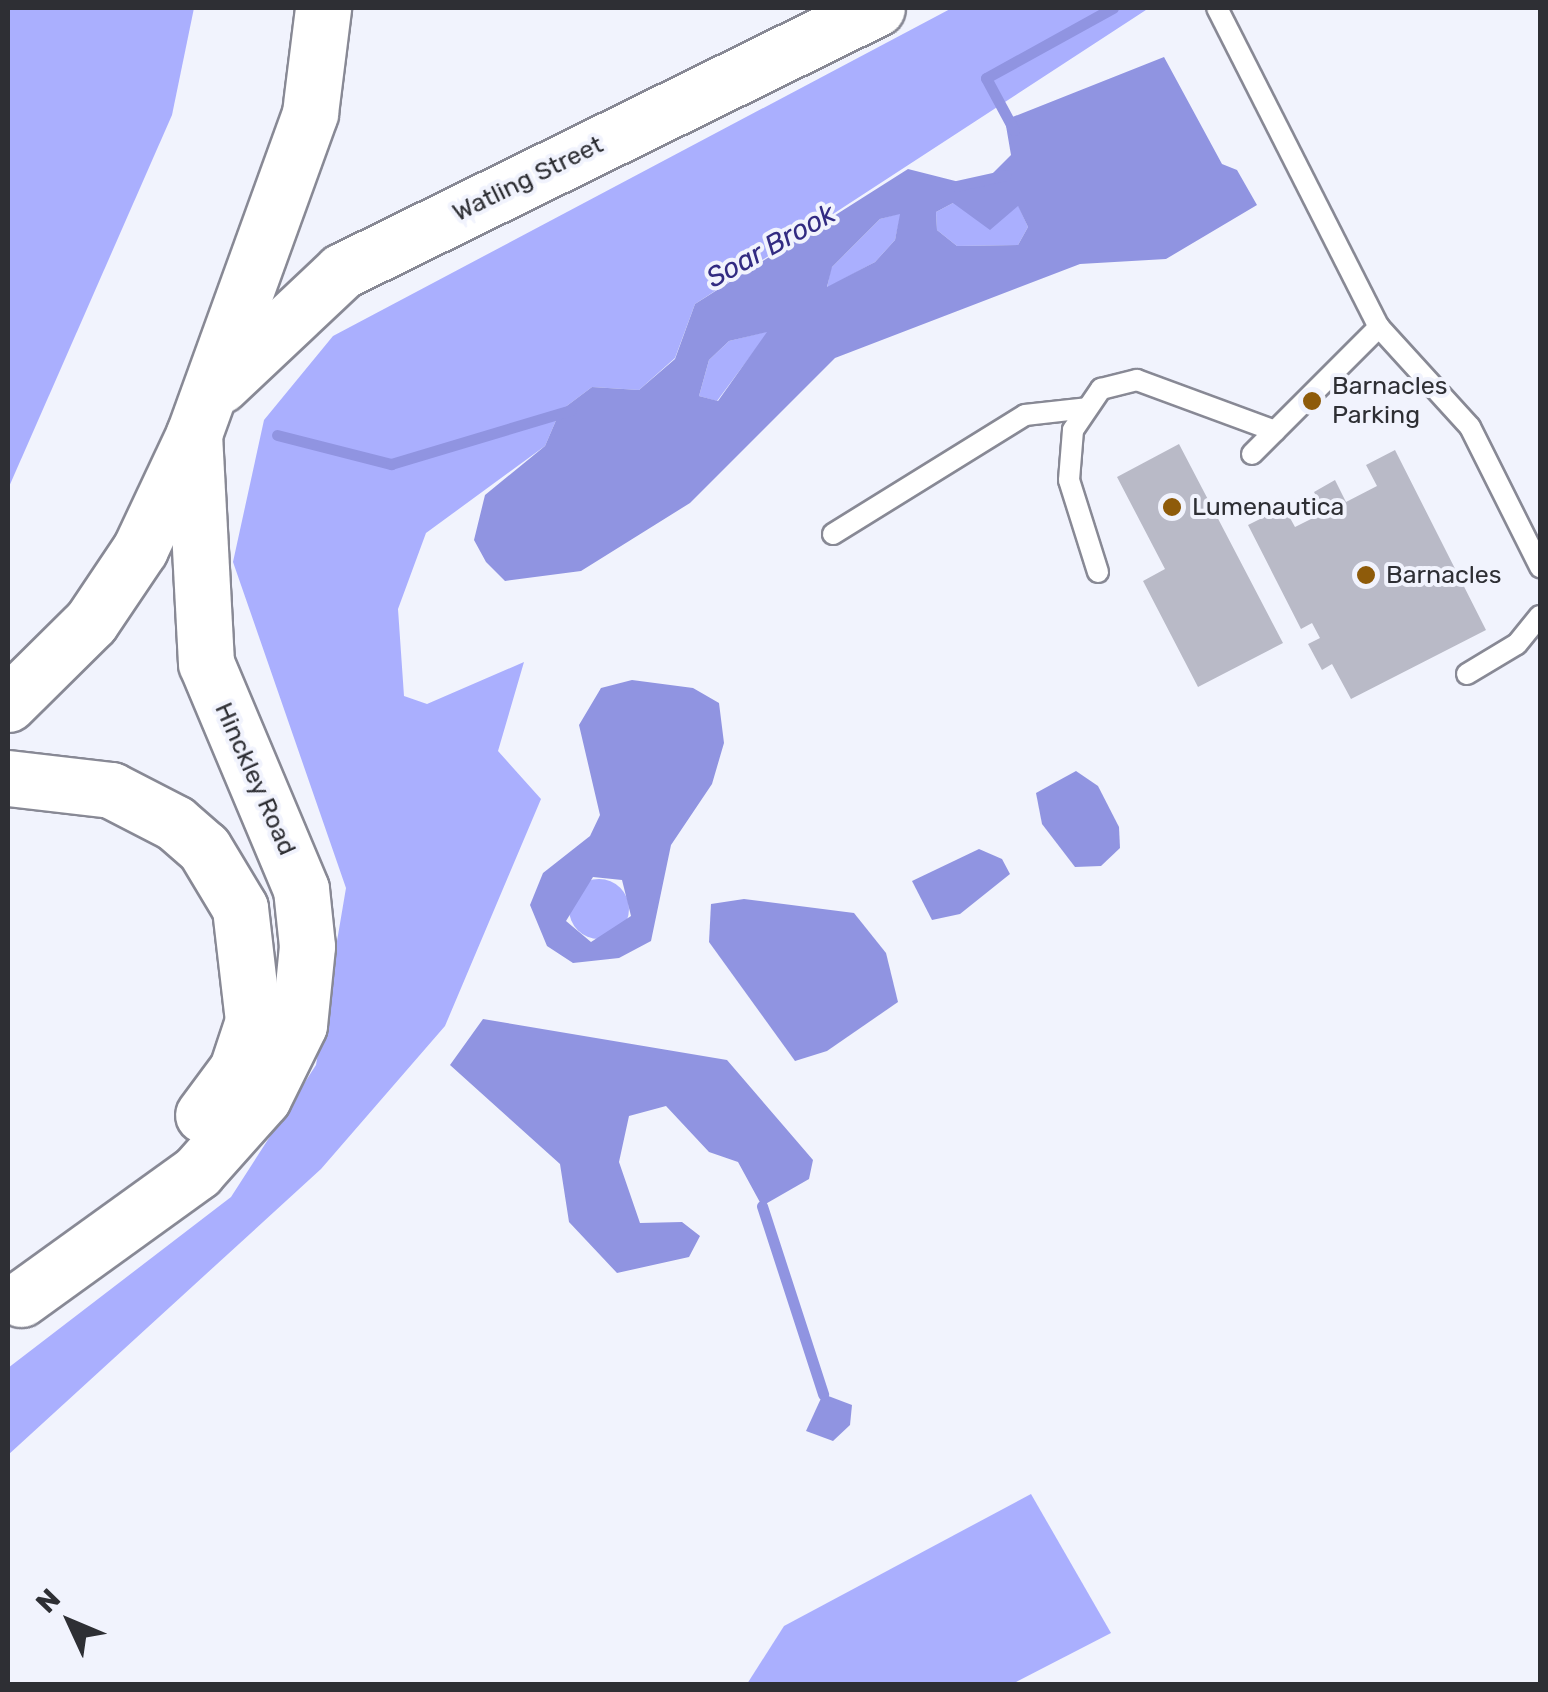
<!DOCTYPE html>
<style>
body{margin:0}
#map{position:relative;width:1548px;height:1692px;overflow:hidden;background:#f1f3fd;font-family:Rubik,sans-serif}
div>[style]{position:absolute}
.forest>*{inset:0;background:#aaaffe}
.round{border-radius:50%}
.water>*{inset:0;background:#9094e1}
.stream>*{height:11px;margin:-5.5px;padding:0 5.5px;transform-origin:5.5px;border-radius:5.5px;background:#9094e1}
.building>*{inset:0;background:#b9bac7}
.roads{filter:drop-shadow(2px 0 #888995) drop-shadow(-2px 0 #888995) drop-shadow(0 2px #888995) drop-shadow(0 -2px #888995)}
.service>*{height:20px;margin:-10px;padding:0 10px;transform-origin:10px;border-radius:10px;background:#fff}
.secondary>*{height:55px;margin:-27.5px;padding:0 27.5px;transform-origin:27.5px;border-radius:27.5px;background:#fff}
.trunk>*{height:55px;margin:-27.5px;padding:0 27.5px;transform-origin:27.5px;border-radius:27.5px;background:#fff}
.dots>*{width:28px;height:28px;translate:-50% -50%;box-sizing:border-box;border:5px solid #f1f3fd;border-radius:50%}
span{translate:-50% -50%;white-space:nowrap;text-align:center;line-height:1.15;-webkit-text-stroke:8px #f1f3fd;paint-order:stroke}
.street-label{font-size:25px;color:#2e2f34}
.poi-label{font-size:25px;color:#2e2f34}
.left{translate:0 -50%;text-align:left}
.water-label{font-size:28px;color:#322b82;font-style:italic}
.frame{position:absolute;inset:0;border:10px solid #2e2f34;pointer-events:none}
.north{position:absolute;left:20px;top:1572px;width:100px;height:100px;-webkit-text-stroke:8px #f1f3fd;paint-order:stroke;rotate:314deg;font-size:28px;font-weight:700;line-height:40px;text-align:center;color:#2e2f34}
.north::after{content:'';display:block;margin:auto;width:35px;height:45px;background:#2e2f34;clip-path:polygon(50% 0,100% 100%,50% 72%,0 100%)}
</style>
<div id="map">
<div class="forest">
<div style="clip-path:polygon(8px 8px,194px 8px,172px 115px,8px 489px)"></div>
<div style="clip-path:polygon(952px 8px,1149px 8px,695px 304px,675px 358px,639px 390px,592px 387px,560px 411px,545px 446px,426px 533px,398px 609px,404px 696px,427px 704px,524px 662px,498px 751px,541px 799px,445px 1026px,321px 1169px,8px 1455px,8px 1368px,231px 1197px,316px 1065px,346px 888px,233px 562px,264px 420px,333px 336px)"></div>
<div style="clip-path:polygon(953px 203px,1018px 205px,1028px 227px,1018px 245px,957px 246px,937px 230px,936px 212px)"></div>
<div style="clip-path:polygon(901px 213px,895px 240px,875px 262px,827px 288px,831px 268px,880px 219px)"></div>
<div style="clip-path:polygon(769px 331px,717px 401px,699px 396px,709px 360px,729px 341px)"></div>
<div class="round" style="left:569px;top:879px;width:60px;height:60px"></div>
<div style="clip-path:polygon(1031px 1494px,1111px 1633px,1012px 1684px,747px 1684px,784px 1626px)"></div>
</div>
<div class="water">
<div style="clip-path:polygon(evenodd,1164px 57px,1222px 164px,1237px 170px,1257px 205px,1166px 259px,1080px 264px,835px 358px,690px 503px,581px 571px,505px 581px,486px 562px,474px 540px,485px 495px,545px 446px,560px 411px,592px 387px,639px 390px,675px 359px,695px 304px,908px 169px,979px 187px,1011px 155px,1005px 120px,1164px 57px,953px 203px,990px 230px,1018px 206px,1028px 227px,1018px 245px,957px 246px,937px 230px,936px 212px,953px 203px,1164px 57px,900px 214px,895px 240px,875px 262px,827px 287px,832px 267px,880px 219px,900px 214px,1164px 57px,767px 332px,718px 401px,699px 396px,709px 360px,729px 341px,767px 332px)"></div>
<div style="clip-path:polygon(evenodd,632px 680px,693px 688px,719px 703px,724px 743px,712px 784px,671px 845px,651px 941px,619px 958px,573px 963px,547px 946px,530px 905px,543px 873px,590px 836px,600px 815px,579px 725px,601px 688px,632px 680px,593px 877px,622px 880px,631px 916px,591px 942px,566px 921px,593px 877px)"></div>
<div style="clip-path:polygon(1076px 771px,1098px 786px,1119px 827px,1120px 848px,1101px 866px,1075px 867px,1042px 824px,1036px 793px)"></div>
<div style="clip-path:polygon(979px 849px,1002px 859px,1010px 874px,960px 914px,932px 920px,912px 881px)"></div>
<div style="clip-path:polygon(744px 899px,854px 913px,886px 953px,898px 1002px,827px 1051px,795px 1061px,709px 942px,711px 904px)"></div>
<div style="clip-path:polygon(483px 1019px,727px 1060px,813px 1160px,809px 1179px,762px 1206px,738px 1162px,709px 1152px,666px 1106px,629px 1116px,619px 1162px,640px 1223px,682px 1222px,700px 1236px,689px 1257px,617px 1273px,569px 1222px,560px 1164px,450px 1065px)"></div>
<div style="clip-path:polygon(823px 1394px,852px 1405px,850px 1425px,833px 1441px,806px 1431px)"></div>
</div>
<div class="stream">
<div style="left:1014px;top:130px;width:59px;rotate:-118.3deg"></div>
<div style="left:986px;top:78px;width:145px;rotate:-28.9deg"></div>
<div style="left:956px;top:186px;width:51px;rotate:-12.4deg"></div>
<div style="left:277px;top:435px;width:118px;rotate:14.3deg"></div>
<div style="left:391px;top:464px;width:188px;rotate:-16.7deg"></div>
<div style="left:762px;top:1206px;width:198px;rotate:72deg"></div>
</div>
<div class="building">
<div style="clip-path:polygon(1179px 444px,1283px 643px,1198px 687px,1143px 581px,1165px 569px,1117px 477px)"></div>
<div style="clip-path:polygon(1395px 450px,1486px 630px,1351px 699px,1332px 664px,1322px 670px,1308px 644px,1320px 638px,1312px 623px,1301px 629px,1248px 525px,1284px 507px,1295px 527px,1325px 512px,1314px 492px,1335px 480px,1346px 502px,1377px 486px,1366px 465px)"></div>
</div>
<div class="roads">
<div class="service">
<div style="left:1217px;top:8px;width:358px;rotate:63.1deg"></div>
<div style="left:1379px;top:327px;width:135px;rotate:47.7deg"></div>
<div style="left:1470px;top:427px;width:157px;rotate:63.4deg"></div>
<div style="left:1252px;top:454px;width:180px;rotate:-45deg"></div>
<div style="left:833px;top:534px;width:226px;rotate:-31.8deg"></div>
<div style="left:1025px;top:415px;width:62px;rotate:-6.4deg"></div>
<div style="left:1098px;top:572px;width:96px;rotate:-107.5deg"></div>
<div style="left:1069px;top:480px;width:50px;rotate:-85.4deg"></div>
<div style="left:1073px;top:430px;width:50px;rotate:-55.7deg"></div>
<div style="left:1101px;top:389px;width:37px;rotate:-14deg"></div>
<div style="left:1137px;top:380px;width:147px;rotate:20.3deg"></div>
<div style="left:1467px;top:674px;width:58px;rotate:-31deg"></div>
<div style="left:1517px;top:644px;width:36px;rotate:-51deg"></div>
</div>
<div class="secondary">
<div style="left:8px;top:778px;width:104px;rotate:6.6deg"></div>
<div style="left:111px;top:790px;width:72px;rotate:27.3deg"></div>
<div style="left:175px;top:823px;width:38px;rotate:41deg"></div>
<div style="left:204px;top:848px;width:70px;rotate:59deg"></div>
<div style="left:240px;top:908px;width:114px;rotate:83.4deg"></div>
<div style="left:253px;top:1021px;width:51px;rotate:108.4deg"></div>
<div style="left:237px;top:1069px;width:57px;rotate:126.5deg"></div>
<div style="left:21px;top:1299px;width:217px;rotate:-35.8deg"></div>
<div style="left:197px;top:1172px;width:99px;rotate:-48.3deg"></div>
<div style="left:263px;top:1098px;width:81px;rotate:-63.7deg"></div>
<div style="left:299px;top:1025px;width:79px;rotate:-84.2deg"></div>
<div style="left:307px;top:946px;width:57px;rotate:-96deg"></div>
<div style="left:301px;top:889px;width:245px;rotate:-112.8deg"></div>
<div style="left:206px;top:663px;width:229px;rotate:-93deg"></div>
</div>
<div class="trunk">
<div style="left:221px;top:385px;width:166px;rotate:-43.3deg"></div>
<div style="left:342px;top:271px;width:596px;rotate:-26.18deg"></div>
<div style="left:8px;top:704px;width:117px;rotate:-44.7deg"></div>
<div style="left:91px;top:622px;width:88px;rotate:-56.1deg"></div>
<div style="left:140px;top:549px;width:127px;rotate:-64.8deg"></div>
<div style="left:194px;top:434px;width:341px;rotate:-70.1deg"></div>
<div style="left:310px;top:113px;width:106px;rotate:-82.9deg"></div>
</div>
</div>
<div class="dots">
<div style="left:1312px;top:401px;background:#8e5b0a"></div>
<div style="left:1172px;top:507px;background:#8e5b0a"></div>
<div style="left:1366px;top:575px;background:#8e5b0a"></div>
</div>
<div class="street-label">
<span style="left:528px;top:179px;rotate:-26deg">Watling Street</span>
<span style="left:255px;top:779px;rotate:66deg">Hinckley Road</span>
</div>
<div class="poi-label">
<span class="left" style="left:1332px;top:401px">Barnacles<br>Parking</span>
<span class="left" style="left:1192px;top:507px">Lumenautica</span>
<span class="left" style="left:1386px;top:575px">Barnacles</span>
</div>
<div class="water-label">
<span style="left:771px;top:246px;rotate:-29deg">Soar Brook</span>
</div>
<div class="frame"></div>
<div class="north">N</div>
</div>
